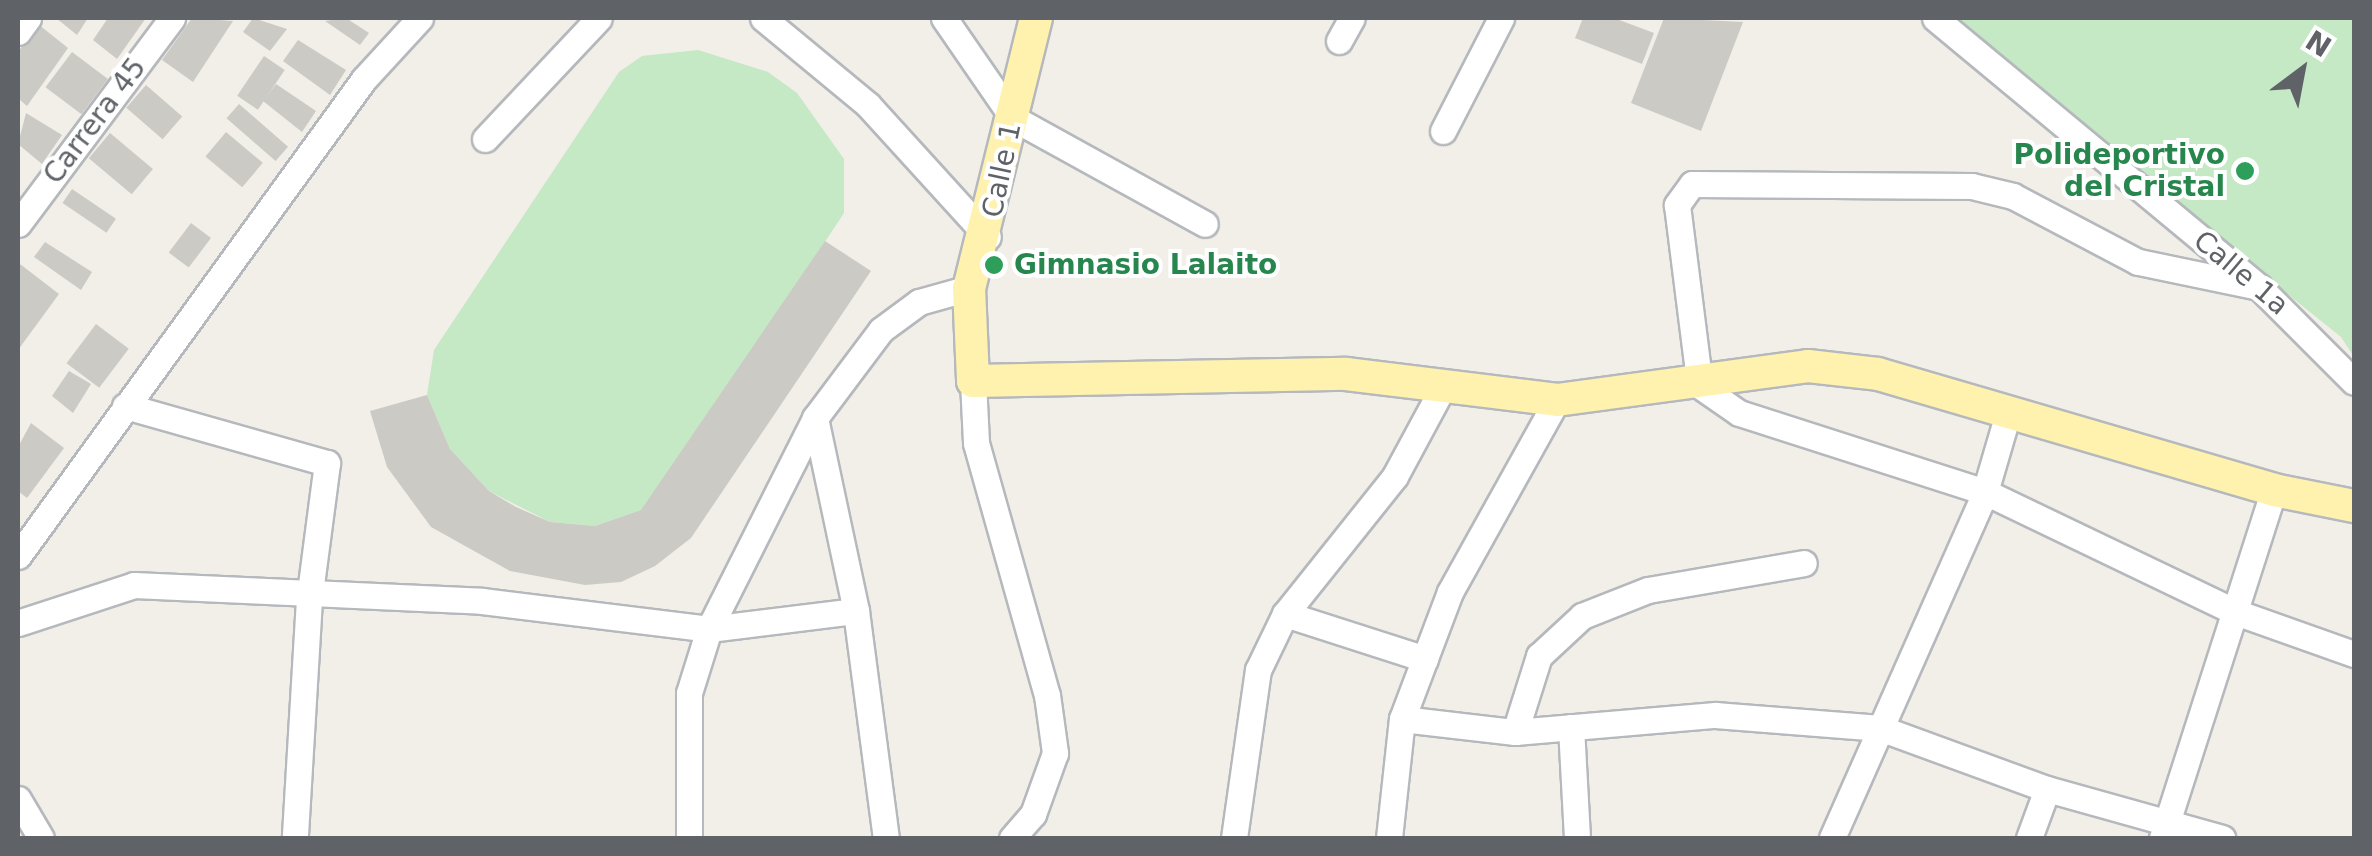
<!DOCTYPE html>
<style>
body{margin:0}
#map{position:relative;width:2372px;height:856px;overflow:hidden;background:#f1efe8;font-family:"DejaVu Sans",sans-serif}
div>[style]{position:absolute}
.green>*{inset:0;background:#c5e8c5}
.building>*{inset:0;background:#cccac5;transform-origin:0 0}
.roads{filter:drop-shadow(2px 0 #b5b8bc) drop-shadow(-2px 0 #b5b8bc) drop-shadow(0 2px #b5b8bc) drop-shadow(0 -2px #b5b8bc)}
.minor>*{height:25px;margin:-12.5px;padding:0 12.5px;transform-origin:12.5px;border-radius:12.5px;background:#fff}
.major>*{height:32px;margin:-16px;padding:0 16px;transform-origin:16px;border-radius:16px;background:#fff2af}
.dots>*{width:28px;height:28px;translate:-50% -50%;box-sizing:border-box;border:5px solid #fff;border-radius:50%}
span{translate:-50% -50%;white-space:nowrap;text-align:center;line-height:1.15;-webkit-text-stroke:8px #fff;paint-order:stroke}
.street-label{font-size:28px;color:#5f6368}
.leisure-label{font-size:28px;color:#27864d;font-weight:700}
.right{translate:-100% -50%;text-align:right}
.left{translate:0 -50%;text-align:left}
.frame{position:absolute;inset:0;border:20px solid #5f6368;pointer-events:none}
.north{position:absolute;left:2252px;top:20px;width:100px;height:100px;-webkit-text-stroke:8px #fff;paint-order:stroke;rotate:32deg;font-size:28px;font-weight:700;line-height:40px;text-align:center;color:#5f6368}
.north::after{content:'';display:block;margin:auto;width:35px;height:45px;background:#5f6368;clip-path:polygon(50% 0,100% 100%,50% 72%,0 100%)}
</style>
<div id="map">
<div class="green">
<div style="clip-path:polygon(1944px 18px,2354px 18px,2354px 357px,2341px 337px)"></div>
<div style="clip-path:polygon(698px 50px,768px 72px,797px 93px,844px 159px,844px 213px,659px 493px,641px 510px,595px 526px,550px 522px,489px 491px,450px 449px,427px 395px,434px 350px,619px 72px,642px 56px)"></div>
</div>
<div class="building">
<div style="clip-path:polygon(56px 18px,88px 18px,77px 35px)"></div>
<div style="clip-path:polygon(108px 18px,146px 18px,117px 59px,93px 40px)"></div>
<div style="clip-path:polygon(192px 18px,233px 21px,193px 82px,162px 60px)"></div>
<div style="clip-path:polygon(253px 18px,287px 29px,270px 51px,243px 32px)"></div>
<div style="clip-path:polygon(346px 18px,369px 33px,360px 45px,325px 21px)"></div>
<div style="clip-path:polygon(1583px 18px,1614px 18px,1654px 33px,1642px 64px,1575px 38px)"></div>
<div style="clip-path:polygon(1664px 18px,1743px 22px,1701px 131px,1631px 103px)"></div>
<div style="clip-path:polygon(38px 24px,68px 48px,27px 106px,18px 98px,18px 52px)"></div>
<div style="clip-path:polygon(298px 40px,346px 70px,330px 95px,283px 61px)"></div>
<div style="left:72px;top:52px;width:45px;height:44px;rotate:37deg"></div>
<div style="left:264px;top:56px;width:25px;height:48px;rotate:34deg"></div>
<div style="clip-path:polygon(276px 84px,316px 111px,302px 132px,263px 101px)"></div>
<div style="left:146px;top:85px;width:48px;height:30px;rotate:41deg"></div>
<div style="left:239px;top:104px;width:65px;height:19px;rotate:41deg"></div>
<div style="clip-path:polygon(26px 113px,62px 135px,42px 164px,18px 144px)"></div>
<div style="left:226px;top:132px;width:48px;height:32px;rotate:40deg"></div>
<div style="left:110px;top:133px;width:56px;height:33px;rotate:40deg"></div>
<div style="left:72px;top:189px;width:53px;height:17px;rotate:34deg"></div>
<div style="left:191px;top:223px;width:25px;height:37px;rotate:37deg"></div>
<div style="clip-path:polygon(825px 241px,871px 271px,691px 538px,655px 566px,621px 582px,585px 585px,510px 571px,431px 527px,387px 467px,370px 411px,427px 395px,450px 449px,489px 491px,516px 507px,550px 522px,595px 526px,641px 510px)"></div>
<div style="clip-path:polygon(45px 242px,92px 272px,81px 290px,34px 257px)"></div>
<div style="clip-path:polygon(20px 264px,59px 294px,18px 350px,18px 266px)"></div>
<div style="left:96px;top:324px;width:41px;height:49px;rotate:37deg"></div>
<div style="clip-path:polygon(69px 371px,91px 384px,73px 413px,52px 396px)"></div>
<div style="clip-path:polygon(31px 423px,64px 448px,27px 498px,18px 491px,18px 447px)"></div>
</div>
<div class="roads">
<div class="minor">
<div style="left:763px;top:18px;width:136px;rotate:39.6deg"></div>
<div style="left:868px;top:105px;width:178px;rotate:47.7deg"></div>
<div style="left:944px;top:18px;width:121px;rotate:55.4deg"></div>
<div style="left:1013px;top:118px;width:219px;rotate:28.9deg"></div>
<div style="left:1935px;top:18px;width:421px;rotate:39.7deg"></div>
<div style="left:2259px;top:287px;width:134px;rotate:45deg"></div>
<div style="left:18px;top:32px;width:17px;rotate:-54deg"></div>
<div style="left:1339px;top:41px;width:26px;rotate:-61deg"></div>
<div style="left:1443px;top:131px;width:127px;rotate:-62.8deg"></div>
<div style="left:485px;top:139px;width:166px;rotate:-46.7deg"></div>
<div style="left:18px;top:224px;width:257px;rotate:-53.2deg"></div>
<div style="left:2259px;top:287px;width:124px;rotate:-168.3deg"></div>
<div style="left:2138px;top:262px;width:141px;rotate:-152.2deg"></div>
<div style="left:2013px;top:196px;width:42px;rotate:-166.3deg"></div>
<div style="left:1972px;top:186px;width:280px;rotate:-179.6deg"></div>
<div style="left:1692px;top:184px;width:26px;rotate:126deg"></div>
<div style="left:1677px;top:205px;width:182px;rotate:82.8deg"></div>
<div style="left:1700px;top:386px;width:47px;rotate:34.7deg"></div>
<div style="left:1739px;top:413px;width:258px;rotate:17.8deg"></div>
<div style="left:1985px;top:492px;width:280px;rotate:25.6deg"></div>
<div style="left:2238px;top:613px;width:123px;rotate:19.5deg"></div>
<div style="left:973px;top:381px;width:62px;rotate:87.2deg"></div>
<div style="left:976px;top:443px;width:262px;rotate:74.3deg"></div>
<div style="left:1047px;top:695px;width:59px;rotate:82.1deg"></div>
<div style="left:1055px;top:753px;width:65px;rotate:109.8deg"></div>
<div style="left:1033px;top:814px;width:32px;rotate:131deg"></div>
<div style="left:125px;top:406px;width:210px;rotate:15.8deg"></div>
<div style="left:327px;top:463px;width:137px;rotate:97.5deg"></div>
<div style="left:309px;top:599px;width:239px;rotate:93.4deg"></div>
<div style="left:815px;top:418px;width:197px;rotate:78deg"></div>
<div style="left:856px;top:611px;width:229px;rotate:82.5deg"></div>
<div style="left:18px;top:556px;width:589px;rotate:-54.04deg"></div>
<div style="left:364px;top:79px;width:83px;rotate:-47.4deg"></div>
<div style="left:1285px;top:614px;width:147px;rotate:17.8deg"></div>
<div style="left:18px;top:623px;width:122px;rotate:-18.1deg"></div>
<div style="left:134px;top:585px;width:348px;rotate:2.6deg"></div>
<div style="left:482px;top:601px;width:229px;rotate:7deg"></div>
<div style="left:709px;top:629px;width:148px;rotate:-7deg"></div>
<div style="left:1402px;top:719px;width:114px;rotate:6.6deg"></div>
<div style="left:1515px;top:732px;width:201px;rotate:-4.9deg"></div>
<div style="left:1715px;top:715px;width:166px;rotate:4.5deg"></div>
<div style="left:1880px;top:728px;width:178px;rotate:20.1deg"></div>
<div style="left:2047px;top:789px;width:182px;rotate:15.6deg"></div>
<div style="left:1571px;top:727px;width:111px;rotate:86.9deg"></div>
<div style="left:1515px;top:732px;width:80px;rotate:-72.5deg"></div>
<div style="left:1539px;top:656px;width:59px;rotate:-42.9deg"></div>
<div style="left:1582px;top:616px;width:71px;rotate:-21.5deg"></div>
<div style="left:1648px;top:590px;width:158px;rotate:-9.8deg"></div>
<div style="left:18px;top:799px;width:45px;rotate:59.5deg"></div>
<div style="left:689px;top:838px;width:145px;rotate:-90deg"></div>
<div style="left:689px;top:693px;width:67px;rotate:-72.6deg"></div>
<div style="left:709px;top:629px;width:236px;rotate:-63.3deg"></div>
<div style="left:815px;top:418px;width:110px;rotate:-53.1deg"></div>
<div style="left:881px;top:330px;width:47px;rotate:-36.4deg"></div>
<div style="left:919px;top:302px;width:52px;rotate:-15.6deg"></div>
<div style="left:1234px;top:838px;width:170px;rotate:-81.9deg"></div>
<div style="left:1258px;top:670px;width:62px;rotate:-64.3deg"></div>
<div style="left:1285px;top:614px;width:176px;rotate:-51.4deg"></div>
<div style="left:1395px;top:476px;width:103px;rotate:-61.7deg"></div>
<div style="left:1389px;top:838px;width:120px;rotate:-83.8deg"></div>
<div style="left:1402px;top:719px;width:136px;rotate:-69.3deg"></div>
<div style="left:1450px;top:592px;width:220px;rotate:-60.9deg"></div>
<div style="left:1832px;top:838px;width:378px;rotate:-66.1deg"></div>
<div style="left:1985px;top:492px;width:85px;rotate:-73.7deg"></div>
<div style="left:2029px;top:838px;width:52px;rotate:-69.8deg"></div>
<div style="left:2162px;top:838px;width:366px;rotate:-72.2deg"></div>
</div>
<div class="major">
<div style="left:1036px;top:18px;width:278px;rotate:103.9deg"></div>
<div style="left:969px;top:288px;width:93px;rotate:87.5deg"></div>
<div style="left:973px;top:381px;width:373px;rotate:-1.1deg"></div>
<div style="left:1346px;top:374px;width:213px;rotate:7deg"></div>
<div style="left:1557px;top:400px;width:253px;rotate:-7.7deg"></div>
<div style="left:1808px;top:366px;width:70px;rotate:6.5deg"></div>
<div style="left:1878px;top:374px;width:413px;rotate:16.3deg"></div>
<div style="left:2274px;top:490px;width:82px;rotate:11.3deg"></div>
</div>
</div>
<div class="dots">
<div style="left:2245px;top:171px;background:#2e9e5b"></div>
<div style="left:994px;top:265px;background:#2e9e5b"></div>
</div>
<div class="street-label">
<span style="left:95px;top:121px;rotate:-53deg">Carrera 45</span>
<span style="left:1002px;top:170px;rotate:-78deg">Calle 1</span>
<span style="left:2241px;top:273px;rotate:40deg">Calle 1a</span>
</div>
<div class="leisure-label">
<span class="right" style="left:2225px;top:171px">Polideportivo<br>del Cristal</span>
<span class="left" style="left:1014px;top:265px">Gimnasio Lalaito</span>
</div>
<div class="frame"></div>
<div class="north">N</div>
</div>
